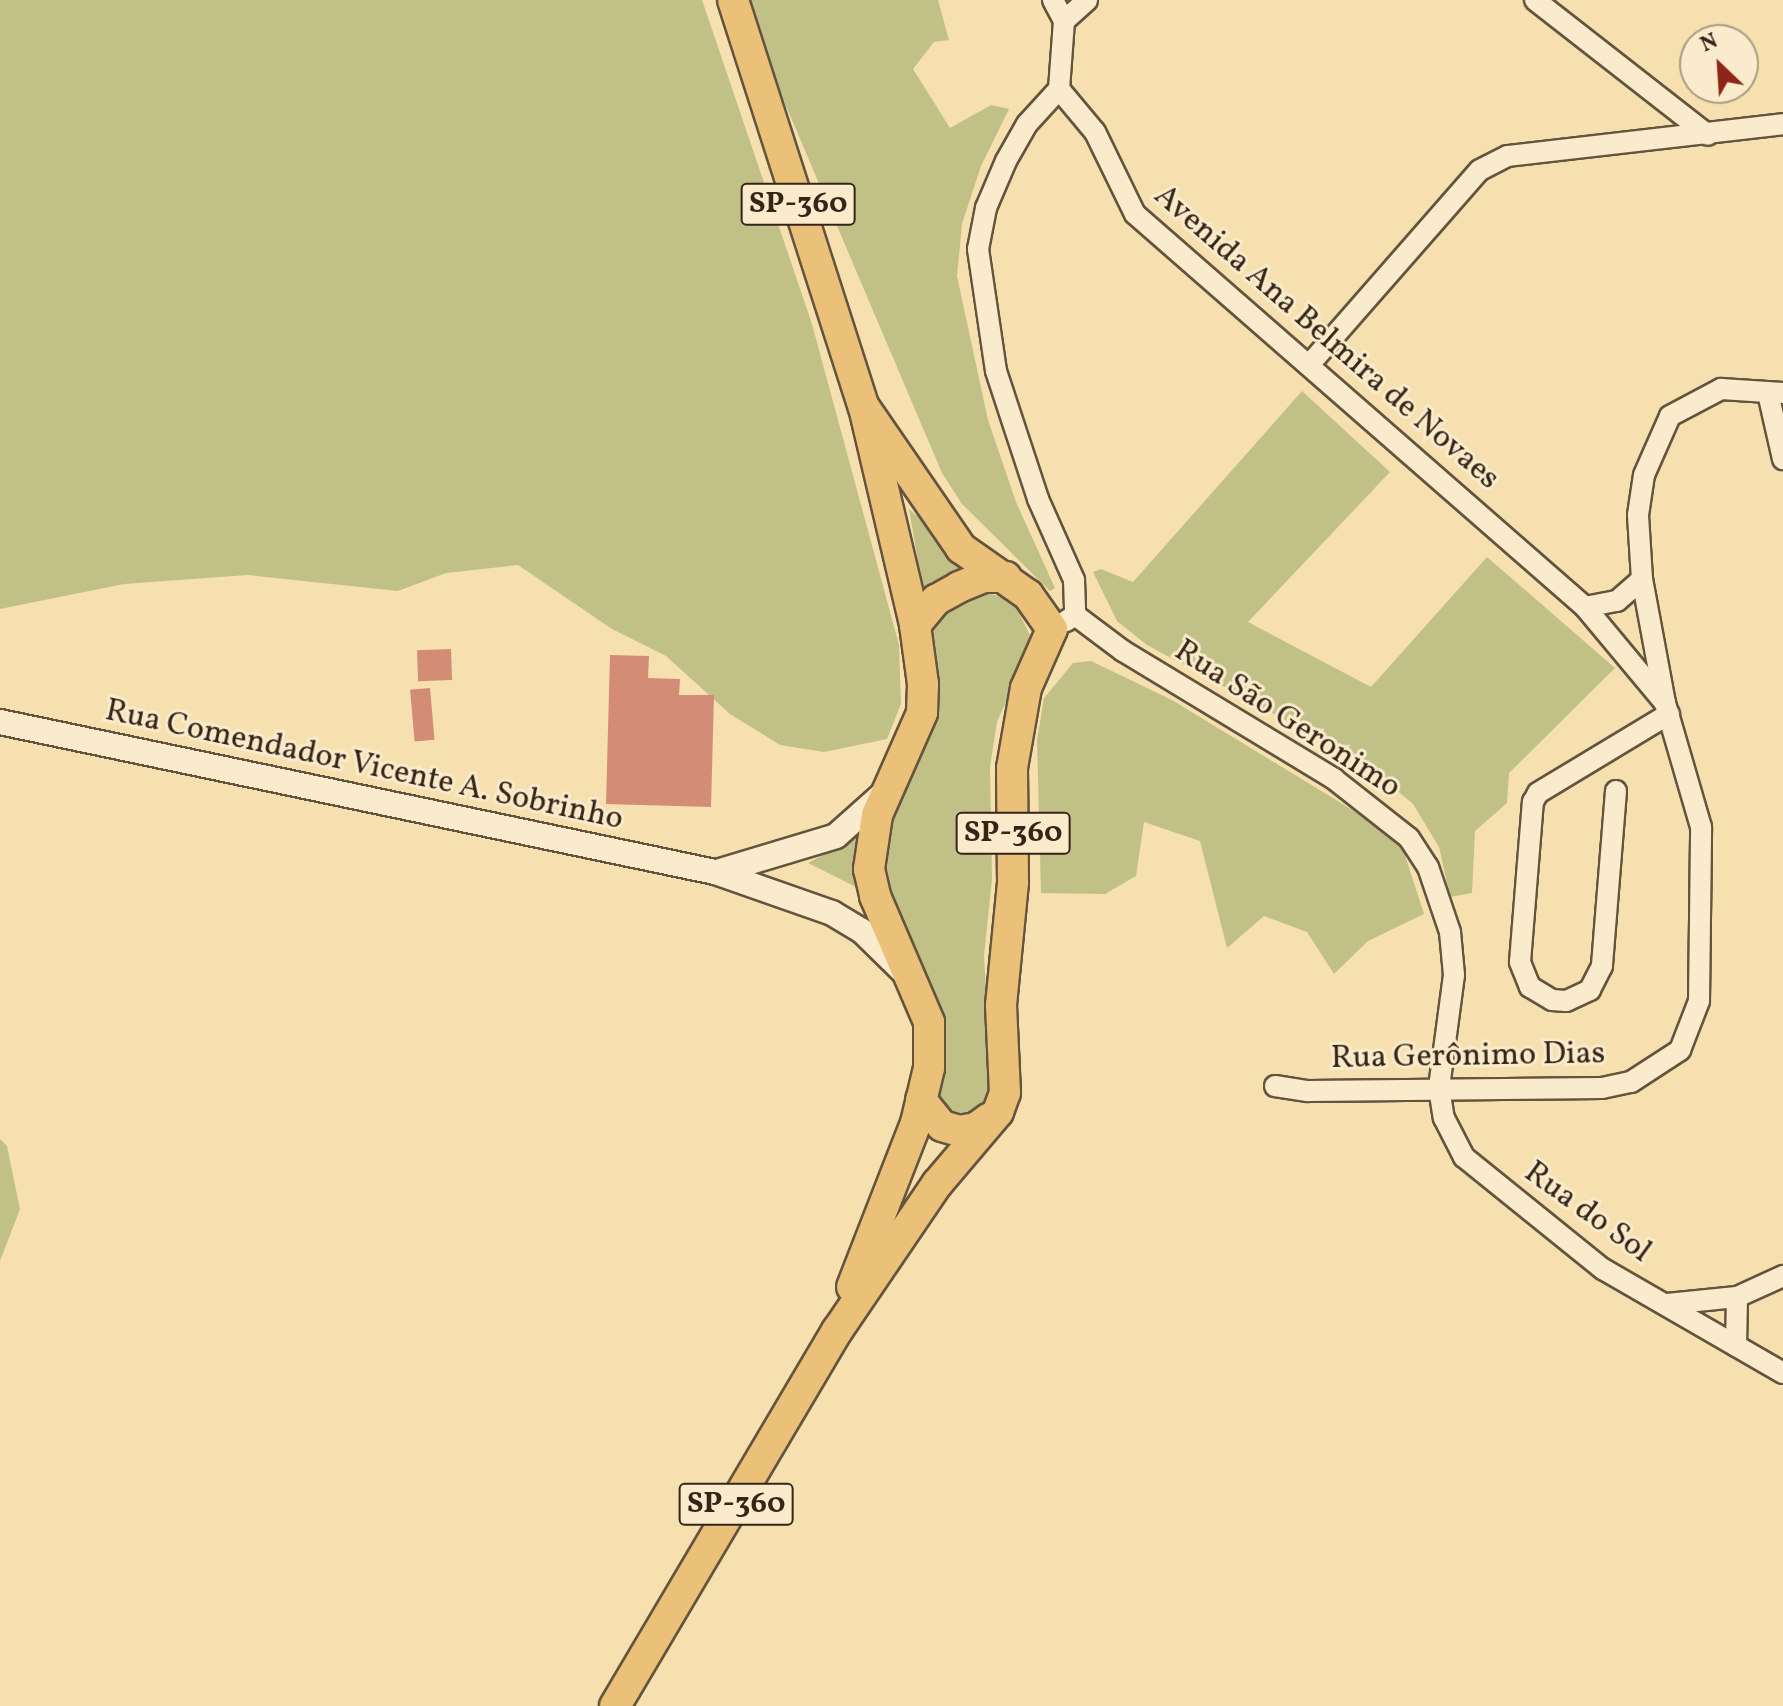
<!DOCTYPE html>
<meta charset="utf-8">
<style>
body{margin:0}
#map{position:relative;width:1783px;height:1706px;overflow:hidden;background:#f6e0af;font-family:Vollkorn,serif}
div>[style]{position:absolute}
.green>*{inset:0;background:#c1c187}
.building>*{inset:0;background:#d38c76;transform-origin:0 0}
.roads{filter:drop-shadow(2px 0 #64543e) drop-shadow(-2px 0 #64543e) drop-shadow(0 2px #64543e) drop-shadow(0 -2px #64543e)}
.minor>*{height:20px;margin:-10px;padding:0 10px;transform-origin:10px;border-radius:10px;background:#f9ebcb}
.tertiary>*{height:24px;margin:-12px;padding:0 12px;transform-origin:12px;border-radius:12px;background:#f9ebcb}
.primary>*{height:30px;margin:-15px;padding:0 15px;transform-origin:15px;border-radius:15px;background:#ebc078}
span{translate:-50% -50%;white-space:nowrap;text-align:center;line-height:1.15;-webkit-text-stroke:6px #f9ebcb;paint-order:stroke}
.shield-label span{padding:2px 6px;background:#f9ebcb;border:2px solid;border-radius:6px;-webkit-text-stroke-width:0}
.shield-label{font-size:30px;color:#342518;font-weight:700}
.street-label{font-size:32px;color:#342518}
.north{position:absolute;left:1679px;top:24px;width:80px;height:80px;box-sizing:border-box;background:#f9ebcb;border:2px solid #aa9c83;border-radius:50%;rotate:335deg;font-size:22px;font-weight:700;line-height:32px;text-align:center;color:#342518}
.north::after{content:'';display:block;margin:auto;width:28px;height:36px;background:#8f2418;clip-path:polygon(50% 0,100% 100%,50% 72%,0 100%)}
</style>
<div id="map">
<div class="green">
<div style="clip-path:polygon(0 0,702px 0,812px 324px,899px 645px,901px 704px,887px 739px,824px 752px,780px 745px,730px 714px,666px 656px,612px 629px,518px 565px,446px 573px,398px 591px,248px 575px,124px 584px,0 609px)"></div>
<div style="clip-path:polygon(741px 0,938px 0,949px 40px,934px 42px,913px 69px,950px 128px,991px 105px,1009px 109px,981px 166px,962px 224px,957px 276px,988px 420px,1016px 502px,1055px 588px,1050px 591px,962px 504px,942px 473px)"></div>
<div style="clip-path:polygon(1302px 391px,1390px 472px,1248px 622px,1371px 687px,1487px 557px,1615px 668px,1509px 773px,1507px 803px,1475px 831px,1472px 893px,1450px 897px,1439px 847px,1413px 804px,1363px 762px,1147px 645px,1117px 621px,1093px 572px,1101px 569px,1133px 582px)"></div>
<div style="clip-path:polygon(909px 509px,981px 569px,925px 602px)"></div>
<div style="clip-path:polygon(979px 590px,1013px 601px,1030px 635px,1028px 651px,997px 722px,990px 767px,992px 879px,984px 956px,992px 1091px,981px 1114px,955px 1121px,935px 1103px,880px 858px,895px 808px,930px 736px,934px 707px,929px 645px,935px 624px,946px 606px)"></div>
<div style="clip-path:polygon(1091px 661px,1172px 700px,1387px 831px,1403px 849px,1424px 914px,1368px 941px,1334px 974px,1307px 932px,1264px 916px,1227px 948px,1200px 841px,1144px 822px,1136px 876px,1105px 894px,1041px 893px,1037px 740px,1044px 698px,1073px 663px)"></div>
<div style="clip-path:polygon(860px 835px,855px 853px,860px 889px,808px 863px)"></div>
<div style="clip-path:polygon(0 1139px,7px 1146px,20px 1209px,0 1261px)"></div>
</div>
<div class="building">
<div style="left:451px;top:649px;width:31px;height:34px;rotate:88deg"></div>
<div style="clip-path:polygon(610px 655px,649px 656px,648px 678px,680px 679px,679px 695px,714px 695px,711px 807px,606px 804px)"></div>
<div style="left:430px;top:688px;width:52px;height:20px;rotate:85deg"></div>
</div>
<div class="roads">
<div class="minor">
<div style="left:1053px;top:0;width:24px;rotate:62deg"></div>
<div style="left:1064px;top:21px;width:68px;rotate:94.2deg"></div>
<div style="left:1535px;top:0;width:219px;rotate:38deg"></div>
<div style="left:1064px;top:21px;width:31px;rotate:-42deg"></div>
<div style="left:1059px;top:89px;width:56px;rotate:50.1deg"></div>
<div style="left:1095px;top:132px;width:91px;rotate:64deg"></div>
<div style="left:1135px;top:214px;width:597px;rotate:41.13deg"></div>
<div style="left:1585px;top:607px;width:125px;rotate:50.2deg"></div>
<div style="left:1665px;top:703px;width:126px;rotate:-100.5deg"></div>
<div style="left:1059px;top:89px;width:47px;rotate:132.4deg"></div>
<div style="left:1027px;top:124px;width:43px;rotate:119.6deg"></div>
<div style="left:1006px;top:161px;width:51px;rotate:113.1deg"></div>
<div style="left:986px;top:208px;width:42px;rotate:101deg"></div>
<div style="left:978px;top:249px;width:123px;rotate:81.6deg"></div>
<div style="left:996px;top:371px;width:135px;rotate:71.8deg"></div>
<div style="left:1038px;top:499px;width:89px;rotate:66deg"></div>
<div style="left:1074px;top:580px;width:35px;rotate:88deg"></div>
<div style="left:1075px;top:615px;width:11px;rotate:146deg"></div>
<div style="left:1309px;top:365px;width:259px;rotate:-48.8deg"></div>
<div style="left:1480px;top:170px;width:31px;rotate:-27deg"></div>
<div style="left:1508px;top:156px;width:277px;rotate:-6.6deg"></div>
<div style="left:1768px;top:393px;width:68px;rotate:77.2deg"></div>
<div style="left:1585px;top:607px;width:33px;rotate:-11deg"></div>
<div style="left:1617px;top:601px;width:33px;rotate:-41deg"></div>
<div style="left:1642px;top:579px;width:64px;rotate:-93.6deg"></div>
<div style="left:1638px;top:515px;width:40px;rotate:-81.5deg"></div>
<div style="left:1644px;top:475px;width:64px;rotate:-66.2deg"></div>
<div style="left:1670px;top:416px;width:58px;rotate:-27.9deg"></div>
<div style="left:1721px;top:389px;width:62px;rotate:3.7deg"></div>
<div style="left:1075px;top:615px;width:60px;rotate:36.9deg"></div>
<div style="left:1123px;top:651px;width:247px;rotate:31.2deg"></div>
<div style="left:1334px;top:779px;width:95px;rotate:38.2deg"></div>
<div style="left:1409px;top:838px;width:35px;rotate:57deg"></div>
<div style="left:1428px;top:867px;width:69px;rotate:71.3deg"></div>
<div style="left:1450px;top:932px;width:43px;rotate:84.7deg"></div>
<div style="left:1454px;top:975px;width:114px;rotate:97.6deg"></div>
<div style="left:1439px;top:1088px;width:30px;rotate:81deg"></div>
<div style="left:1444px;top:1118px;width:44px;rotate:62.9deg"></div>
<div style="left:1464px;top:1157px;width:179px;rotate:38.9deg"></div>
<div style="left:1603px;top:1269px;width:208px;rotate:30deg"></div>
<div style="left:1616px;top:791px;width:176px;rotate:94.6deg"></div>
<div style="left:1602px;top:966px;width:27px;rotate:117deg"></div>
<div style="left:1590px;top:990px;width:26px;rotate:155deg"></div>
<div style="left:1566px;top:1001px;width:14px;rotate:-176deg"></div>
<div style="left:1552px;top:1000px;width:26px;rotate:-149deg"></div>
<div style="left:1530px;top:987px;width:27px;rotate:-112deg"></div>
<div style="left:1520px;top:962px;width:161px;rotate:-85.4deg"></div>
<div style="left:1533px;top:802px;width:10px;rotate:-61deg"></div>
<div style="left:1538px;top:793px;width:153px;rotate:-31.1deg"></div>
<div style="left:1275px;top:1086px;width:33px;rotate:9deg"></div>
<div style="left:1308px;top:1091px;width:294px;rotate:-0.6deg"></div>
<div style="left:1602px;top:1088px;width:30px;rotate:-12deg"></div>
<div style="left:1631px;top:1082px;width:59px;rotate:-33.1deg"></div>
<div style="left:1680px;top:1050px;width:53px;rotate:-68.8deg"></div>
<div style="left:1699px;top:1001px;width:174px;rotate:-89.3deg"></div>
<div style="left:1701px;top:827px;width:129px;rotate:-106.2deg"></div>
<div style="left:1667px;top:1304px;width:70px;rotate:-5.7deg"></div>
<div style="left:1737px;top:1297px;width:51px;rotate:-24.5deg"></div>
<div style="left:1736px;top:1346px;width:49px;rotate:-88.8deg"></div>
</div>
<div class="tertiary">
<div style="left:0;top:722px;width:731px;rotate:11.85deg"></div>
<div style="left:715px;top:872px;width:124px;rotate:19.3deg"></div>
<div style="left:832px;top:913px;width:35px;rotate:31deg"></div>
<div style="left:862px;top:931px;width:56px;rotate:44.3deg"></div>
<div style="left:717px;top:872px;width:124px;rotate:-16.8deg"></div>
<div style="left:836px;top:836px;width:62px;rotate:-41.7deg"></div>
</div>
<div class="primary">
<div style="left:733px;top:0;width:428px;rotate:72.2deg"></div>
<div style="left:864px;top:407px;width:224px;rotate:76.8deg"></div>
<div style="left:915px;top:625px;width:60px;rotate:82.3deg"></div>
<div style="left:923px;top:684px;width:29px;rotate:92deg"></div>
<div style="left:922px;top:713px;width:111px;rotate:113.8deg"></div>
<div style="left:877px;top:815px;width:55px;rotate:98.4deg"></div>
<div style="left:869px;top:869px;width:28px;rotate:77deg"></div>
<div style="left:875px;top:896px;width:137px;rotate:66.8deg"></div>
<div style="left:929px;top:1022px;width:46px;rotate:90deg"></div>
<div style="left:929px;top:1068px;width:57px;rotate:103.3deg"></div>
<div style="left:916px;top:1123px;width:176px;rotate:111.3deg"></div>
<div style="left:915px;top:625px;width:33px;rotate:-50deg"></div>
<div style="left:936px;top:600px;width:26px;rotate:-29deg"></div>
<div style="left:959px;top:587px;width:27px;rotate:-22deg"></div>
<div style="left:984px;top:577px;width:22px"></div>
<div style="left:921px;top:1100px;width:33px;rotate:51deg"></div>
<div style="left:942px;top:1126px;width:18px;rotate:16deg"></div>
<div style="left:959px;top:1131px;width:17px;rotate:-10deg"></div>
<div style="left:976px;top:1128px;width:17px;rotate:-36deg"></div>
<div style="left:615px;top:1706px;width:436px;rotate:-59.4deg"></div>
<div style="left:837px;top:1331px;width:178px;rotate:-55.8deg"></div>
<div style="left:937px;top:1184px;width:94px;rotate:-49.7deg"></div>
<div style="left:998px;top:1112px;width:20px;rotate:-70deg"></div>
<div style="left:1005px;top:1093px;width:88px;rotate:-92.6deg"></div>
<div style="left:1001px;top:1005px;width:124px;rotate:-84.4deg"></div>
<div style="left:1013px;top:882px;width:114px;rotate:-90.5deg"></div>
<div style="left:1012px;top:768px;width:81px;rotate:-80.1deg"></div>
<div style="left:1026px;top:688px;width:64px;rotate:-66.2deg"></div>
<div style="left:1052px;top:629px;width:42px;rotate:-125.2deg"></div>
<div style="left:1028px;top:595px;width:82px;rotate:-145deg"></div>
<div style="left:961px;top:548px;width:171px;rotate:-124.5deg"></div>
</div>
</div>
<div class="shield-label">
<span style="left:798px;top:204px">SP-360</span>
<span style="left:1013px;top:833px">SP-360</span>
<span style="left:736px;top:1504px">SP-360</span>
</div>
<div class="street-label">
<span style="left:1326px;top:338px;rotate:41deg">Avenida Ana Belmira de Novaes</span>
<span style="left:1287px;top:720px;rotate:33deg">Rua São Geronimo</span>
<span style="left:364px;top:766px;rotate:12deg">Rua Comendador Vicente A. Sobrinho</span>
<span style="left:1468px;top:1057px;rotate:-1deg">Rua Gerônimo Dias</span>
<span style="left:1587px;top:1213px;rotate:36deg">Rua do Sol</span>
</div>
<div class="north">N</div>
</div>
